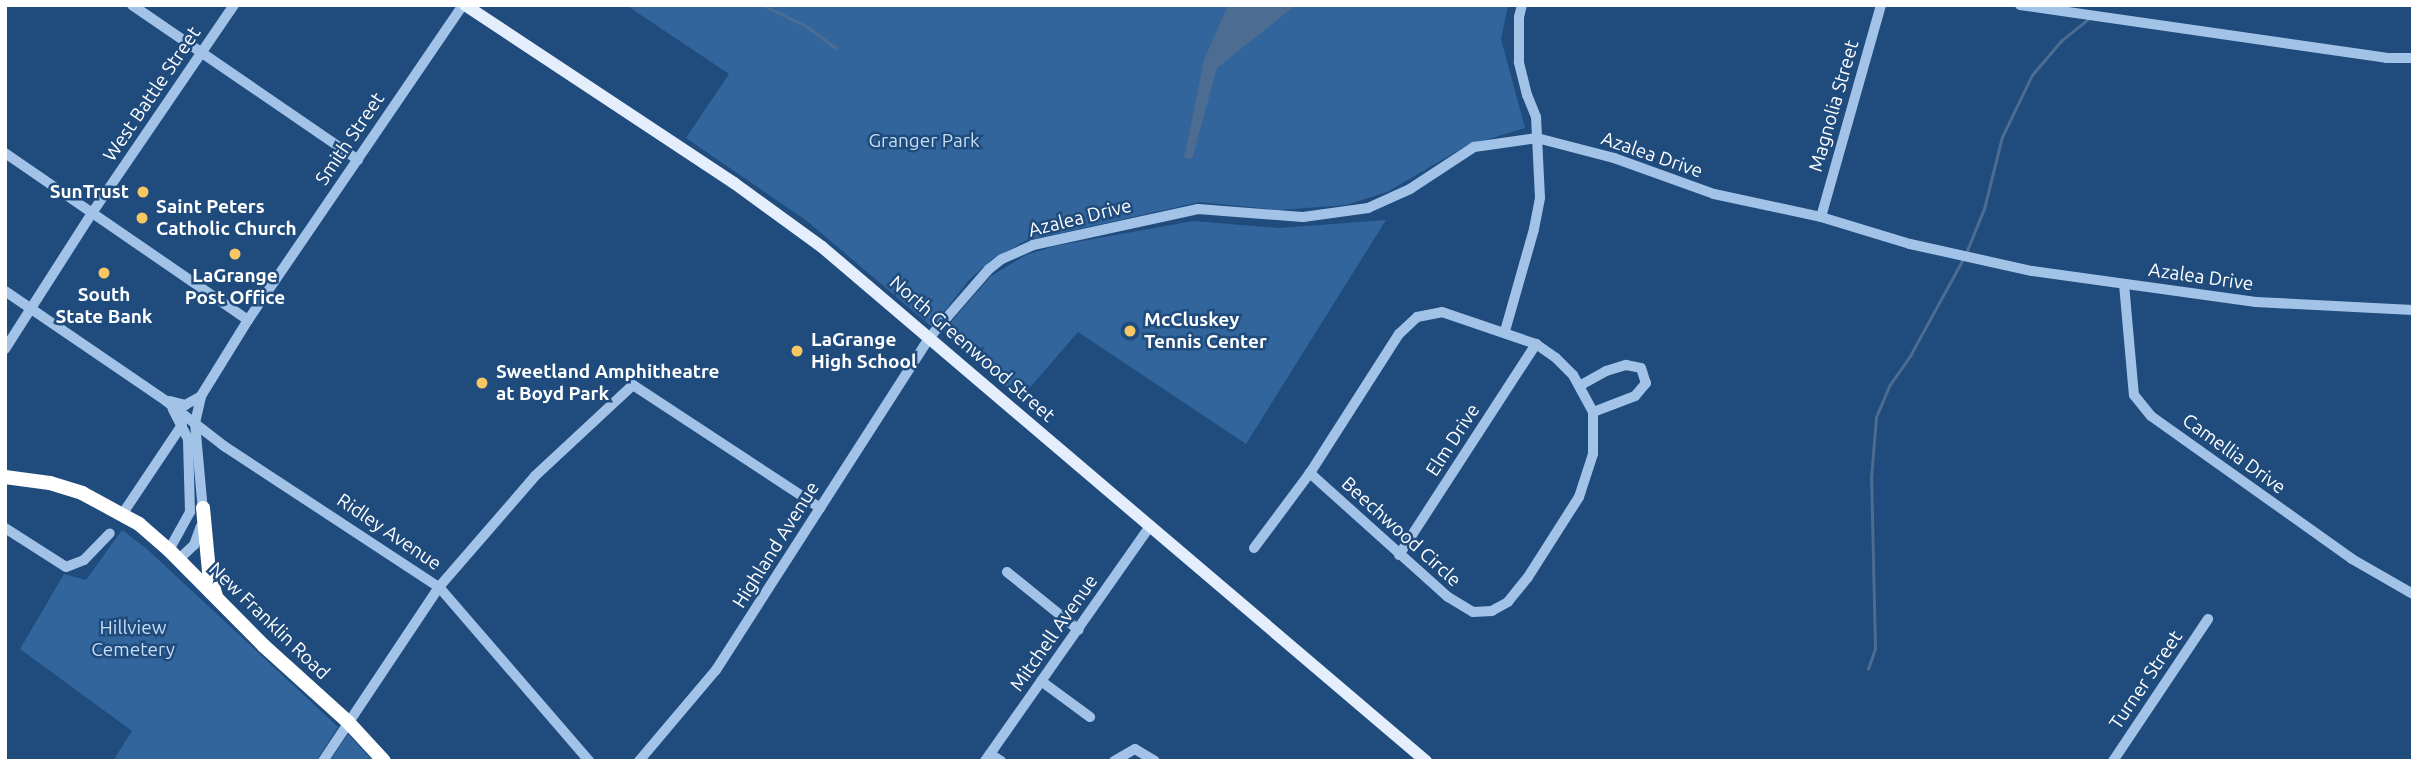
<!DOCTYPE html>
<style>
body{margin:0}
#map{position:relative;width:2418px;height:766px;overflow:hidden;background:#1f4b7d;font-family:Ubuntu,sans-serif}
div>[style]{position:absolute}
.green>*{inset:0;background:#32659c}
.water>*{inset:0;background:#4c6c92}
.stream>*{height:2.5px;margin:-1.25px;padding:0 1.25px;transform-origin:1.25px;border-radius:1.25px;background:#4c6c92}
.minor>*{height:10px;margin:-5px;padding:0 5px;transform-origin:5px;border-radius:5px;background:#a2c3e7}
.major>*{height:12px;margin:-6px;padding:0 6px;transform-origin:6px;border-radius:6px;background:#e4eefd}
.highway>*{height:14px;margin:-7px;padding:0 7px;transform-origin:7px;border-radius:7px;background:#fff}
.dots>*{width:19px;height:19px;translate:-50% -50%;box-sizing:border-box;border:4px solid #1f4b7d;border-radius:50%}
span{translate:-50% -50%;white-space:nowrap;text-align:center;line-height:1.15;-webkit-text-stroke:5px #1f4b7d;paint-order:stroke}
.street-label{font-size:19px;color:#fff}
.park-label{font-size:19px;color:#c6ddf6}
.poi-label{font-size:19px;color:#fff;font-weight:700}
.right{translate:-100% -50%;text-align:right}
.left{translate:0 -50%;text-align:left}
.frame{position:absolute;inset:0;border:7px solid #fff;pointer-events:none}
</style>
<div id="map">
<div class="green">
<div style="clip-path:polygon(626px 5px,1508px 5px,1501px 39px,1525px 128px,1466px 146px,1387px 192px,1346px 205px,1279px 210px,1200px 202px,1025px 241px,991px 260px,969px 280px,932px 327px,807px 221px,686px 138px,729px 74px)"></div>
<div style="clip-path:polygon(1386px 220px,1246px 444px,1078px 332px,1020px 399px,943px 331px,991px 276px,1026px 255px,1055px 246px,1193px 221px,1279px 228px)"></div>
<div style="clip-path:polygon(122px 530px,147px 549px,338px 727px,316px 761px,113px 761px,132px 731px,20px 649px,64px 574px,86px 580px)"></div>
<div style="clip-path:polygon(348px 734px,373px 761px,330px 761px)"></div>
</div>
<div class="water">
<div style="clip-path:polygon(1228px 5px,1296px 5px,1217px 68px,1192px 159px,1184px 158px,1204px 60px)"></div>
</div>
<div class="stream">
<div style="left:763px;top:5px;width:50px;rotate:26.1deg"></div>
<div style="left:808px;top:27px;width:34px;rotate:37deg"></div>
<div style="left:1966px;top:253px;width:48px;rotate:-67.8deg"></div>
<div style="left:1984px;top:209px;width:74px;rotate:-76deg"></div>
<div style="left:2002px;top:137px;width:69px;rotate:-64.2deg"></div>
<div style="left:2032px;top:75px;width:45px;rotate:-49.5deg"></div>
<div style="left:2061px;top:41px;width:35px;rotate:-39deg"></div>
<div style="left:1868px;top:669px;width:21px;rotate:-71deg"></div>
<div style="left:1875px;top:649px;width:171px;rotate:-91.3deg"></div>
<div style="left:1871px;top:478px;width:61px;rotate:-85.3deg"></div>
<div style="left:1876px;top:417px;width:34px;rotate:-67deg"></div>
<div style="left:1889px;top:386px;width:39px;rotate:-55deg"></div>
<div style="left:1911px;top:354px;width:108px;rotate:-61.3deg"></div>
</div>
<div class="minor">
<div style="left:132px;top:5px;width:274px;rotate:34.4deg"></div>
<div style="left:2020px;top:5px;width:370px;rotate:8.2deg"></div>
<div style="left:2386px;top:58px;width:27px"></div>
<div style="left:5px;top:153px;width:295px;rotate:34.5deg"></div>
<div style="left:1821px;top:217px;width:220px;rotate:-74.2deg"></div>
<div style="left:2124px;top:284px;width:111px;rotate:84.9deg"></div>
<div style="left:2134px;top:395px;width:27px;rotate:51deg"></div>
<div style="left:2151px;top:416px;width:247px;rotate:35.4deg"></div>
<div style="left:2352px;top:559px;width:70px;rotate:29.8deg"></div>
<div style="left:5px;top:291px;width:195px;rotate:34.3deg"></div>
<div style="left:166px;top:401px;width:73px;rotate:37.8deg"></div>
<div style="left:224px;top:446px;width:257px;rotate:33.3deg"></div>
<div style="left:439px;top:587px;width:230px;rotate:49.2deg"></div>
<div style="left:1505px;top:331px;width:106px;rotate:-74.1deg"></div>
<div style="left:1534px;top:229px;width:32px;rotate:-79deg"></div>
<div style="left:1540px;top:198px;width:81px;rotate:-92.8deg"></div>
<div style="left:1536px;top:117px;width:24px;rotate:-112deg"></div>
<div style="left:1527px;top:95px;width:34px;rotate:-104deg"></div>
<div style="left:1519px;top:62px;width:45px;rotate:-90deg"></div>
<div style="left:1519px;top:17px;width:12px;rotate:-76deg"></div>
<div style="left:5px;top:349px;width:161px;rotate:-57.4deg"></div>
<div style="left:92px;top:213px;width:252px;rotate:-55.7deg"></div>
<div style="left:1581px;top:385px;width:29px;rotate:-29deg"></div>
<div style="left:1606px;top:371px;width:21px;rotate:-17deg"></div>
<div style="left:1626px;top:365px;width:15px;rotate:11deg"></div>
<div style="left:1641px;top:368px;width:16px;rotate:72deg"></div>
<div style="left:1646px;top:383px;width:17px;rotate:130deg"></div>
<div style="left:1635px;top:396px;width:45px;rotate:159.1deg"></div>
<div style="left:170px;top:401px;width:16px;rotate:15deg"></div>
<div style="left:185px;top:405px;width:18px;rotate:-29deg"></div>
<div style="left:203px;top:511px;width:88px;rotate:-95.2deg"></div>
<div style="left:195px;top:423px;width:28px;rotate:-77deg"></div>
<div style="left:201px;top:396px;width:89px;rotate:-58.3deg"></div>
<div style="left:248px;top:320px;width:381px;rotate:-55.7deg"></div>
<div style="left:123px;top:513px;width:106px;rotate:-56.2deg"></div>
<div style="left:5px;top:528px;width:72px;rotate:32.6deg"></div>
<div style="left:66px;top:567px;width:19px;rotate:-21deg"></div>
<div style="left:84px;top:560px;width:37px;rotate:-46deg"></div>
<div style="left:1254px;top:548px;width:94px;rotate:-53.3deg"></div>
<div style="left:1310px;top:473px;width:165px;rotate:-57.4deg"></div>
<div style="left:1399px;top:334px;width:25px;rotate:-43deg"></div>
<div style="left:1417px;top:317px;width:25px;rotate:-11deg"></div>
<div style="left:1442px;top:312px;width:99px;rotate:18.8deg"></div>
<div style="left:1536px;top:344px;width:24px;rotate:35deg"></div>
<div style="left:1556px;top:358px;width:24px;rotate:45deg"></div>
<div style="left:1573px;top:375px;width:42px;rotate:61.6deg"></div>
<div style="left:1593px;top:412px;width:42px;rotate:90deg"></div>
<div style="left:1593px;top:454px;width:45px;rotate:108deg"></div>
<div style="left:1579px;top:497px;width:95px;rotate:122.5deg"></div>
<div style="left:1528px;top:577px;width:32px;rotate:129deg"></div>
<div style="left:1508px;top:602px;width:18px;rotate:151deg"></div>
<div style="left:1492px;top:611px;width:19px;rotate:177deg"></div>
<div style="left:1473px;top:612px;width:29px;rotate:-149deg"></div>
<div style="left:1448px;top:597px;width:186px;rotate:-138.1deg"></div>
<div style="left:169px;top:550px;width:43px;rotate:-61.1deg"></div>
<div style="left:190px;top:512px;width:73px;rotate:-91.6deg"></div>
<div style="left:188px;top:439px;width:34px;rotate:-117deg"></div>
<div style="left:1399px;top:555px;width:252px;rotate:-57deg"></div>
<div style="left:179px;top:559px;width:21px;rotate:-43deg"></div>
<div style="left:194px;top:545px;width:20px;rotate:-70deg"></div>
<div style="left:1007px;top:572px;width:92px;rotate:38.9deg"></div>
<div style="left:1041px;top:681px;width:61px;rotate:36.3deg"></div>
<div style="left:990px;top:754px;width:13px;rotate:32deg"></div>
<div style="left:323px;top:761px;width:209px;rotate:-56.3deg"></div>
<div style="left:439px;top:587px;width:147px;rotate:-49.1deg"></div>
<div style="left:535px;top:476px;width:134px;rotate:-42.9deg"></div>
<div style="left:633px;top:385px;width:224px;rotate:33.3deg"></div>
<div style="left:639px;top:761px;width:119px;rotate:-49.8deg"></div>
<div style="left:716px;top:670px;width:394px;rotate:-57.3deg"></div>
<div style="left:929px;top:338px;width:91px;rotate:-49deg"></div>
<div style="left:989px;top:269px;width:16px;rotate:-38deg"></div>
<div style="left:1002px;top:259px;width:34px;rotate:-24deg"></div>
<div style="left:1033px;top:245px;width:169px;rotate:-12.3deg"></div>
<div style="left:1198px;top:209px;width:105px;rotate:4.4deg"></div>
<div style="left:1303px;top:217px;width:66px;rotate:-7.9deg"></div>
<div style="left:1368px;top:208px;width:46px;rotate:-24.3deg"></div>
<div style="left:1410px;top:189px;width:77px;rotate:-33.3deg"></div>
<div style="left:1474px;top:147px;width:64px;rotate:-8.1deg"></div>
<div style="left:1537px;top:138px;width:80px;rotate:14.6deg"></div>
<div style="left:1614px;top:158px;width:106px;rotate:19.8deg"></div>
<div style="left:1714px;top:194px;width:109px;rotate:12.1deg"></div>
<div style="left:1821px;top:217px;width:93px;rotate:16.9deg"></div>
<div style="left:1910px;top:244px;width:125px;rotate:12.5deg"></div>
<div style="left:2032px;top:271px;width:226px;rotate:7.9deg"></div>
<div style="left:2256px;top:302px;width:157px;rotate:2.9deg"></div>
<div style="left:985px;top:761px;width:287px;rotate:-54.9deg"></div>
<div style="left:1114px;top:761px;width:24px;rotate:-30deg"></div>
<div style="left:1135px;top:749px;width:23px;rotate:31deg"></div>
<div style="left:2113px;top:761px;width:171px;rotate:-56.2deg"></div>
</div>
<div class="major">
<div style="left:465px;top:5px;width:323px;rotate:33.5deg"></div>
<div style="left:734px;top:183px;width:109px;rotate:36deg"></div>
<div style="left:822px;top:247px;width:793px;rotate:40.4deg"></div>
</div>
<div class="highway">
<div style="left:5px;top:477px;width:45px;rotate:7.6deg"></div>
<div style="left:50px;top:483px;width:34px;rotate:17deg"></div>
<div style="left:82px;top:493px;width:65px;rotate:28.5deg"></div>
<div style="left:139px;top:524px;width:40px;rotate:41deg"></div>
<div style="left:169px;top:550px;width:135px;rotate:45.3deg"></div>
<div style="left:264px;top:646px;width:113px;rotate:42.1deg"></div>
<div style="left:348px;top:722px;width:53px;rotate:47.3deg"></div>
<div style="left:203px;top:508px;width:64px;rotate:84.6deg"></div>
<div style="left:209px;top:572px;width:26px;rotate:74deg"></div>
</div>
<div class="dots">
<div style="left:143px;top:192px;background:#f6c762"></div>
<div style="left:142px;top:218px;background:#f6c762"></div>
<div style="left:235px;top:254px;background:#f6c762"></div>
<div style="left:104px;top:273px;background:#f6c762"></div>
<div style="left:1130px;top:331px;background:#f6c762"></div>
<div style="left:797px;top:351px;background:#f6c762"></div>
<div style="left:482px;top:383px;background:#f6c762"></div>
</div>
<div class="street-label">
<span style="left:152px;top:94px;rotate:-56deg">West Battle Street</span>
<span style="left:1834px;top:106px;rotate:-74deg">Magnolia Street</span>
<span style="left:350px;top:139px;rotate:-56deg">Smith Street</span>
<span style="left:1652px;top:155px;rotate:19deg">Azalea Drive</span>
<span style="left:1080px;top:218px;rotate:-14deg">Azalea Drive</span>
<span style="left:2201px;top:277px;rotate:8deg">Azalea Drive</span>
<span style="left:972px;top:349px;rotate:41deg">North Greenwood Street</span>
<span style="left:1453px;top:440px;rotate:-57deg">Elm Drive</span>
<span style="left:2234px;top:454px;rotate:36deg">Camellia Drive</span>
<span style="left:389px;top:532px;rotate:34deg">Ridley Avenue</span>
<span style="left:1401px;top:532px;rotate:42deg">Beechwood Circle</span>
<span style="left:776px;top:545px;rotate:-58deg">Highland Avenue</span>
<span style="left:269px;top:621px;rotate:44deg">New Franklin Road</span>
<span style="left:1054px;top:633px;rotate:-55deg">Mitchell Avenue</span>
<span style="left:2146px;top:680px;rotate:-56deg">Turner Street</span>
</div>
<div class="park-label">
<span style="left:924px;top:141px">Granger Park</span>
<span style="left:133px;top:639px">Hillview<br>Cemetery</span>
</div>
<div class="poi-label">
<span class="right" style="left:129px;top:192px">SunTrust</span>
<span class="left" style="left:156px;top:218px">Saint Peters<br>Catholic Church</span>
<span style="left:235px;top:287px">LaGrange<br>Post Office</span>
<span style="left:104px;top:306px">South<br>State Bank</span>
<span class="left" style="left:1144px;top:331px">McCluskey<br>Tennis Center</span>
<span class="left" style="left:811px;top:351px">LaGrange<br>High School</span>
<span class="left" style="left:496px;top:383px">Sweetland Amphitheatre<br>at Boyd Park</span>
</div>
<div class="frame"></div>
</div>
